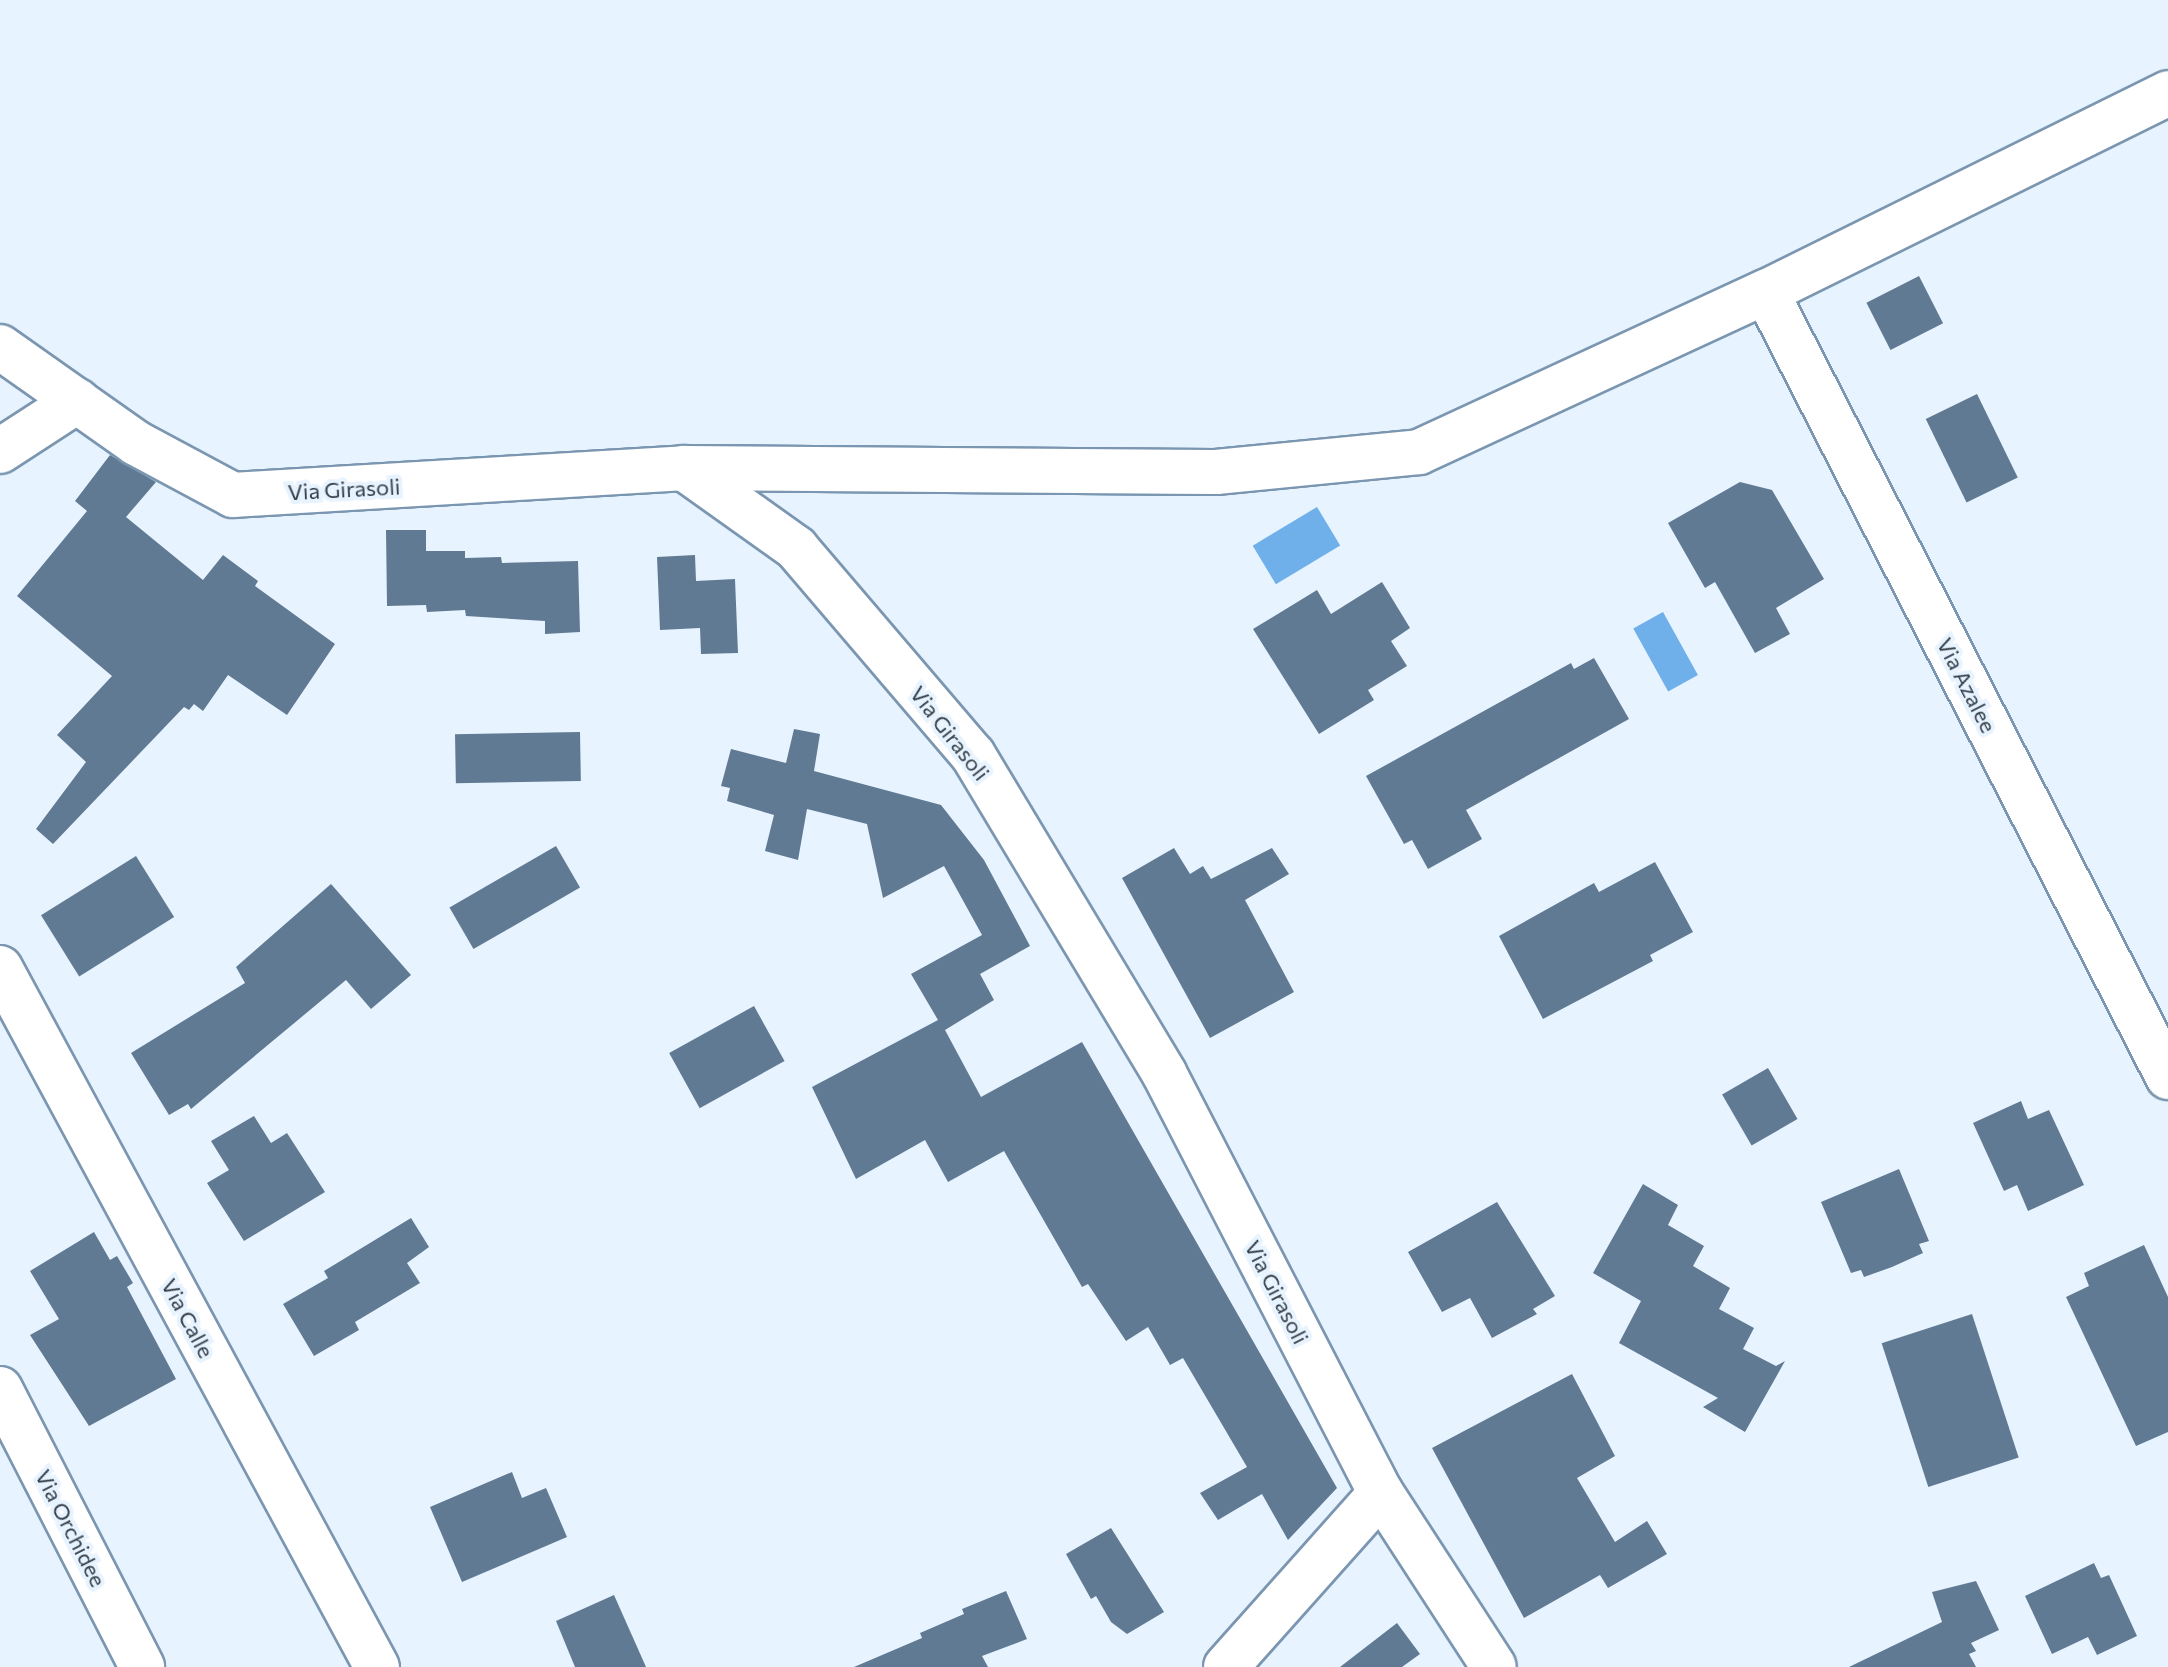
<!DOCTYPE html>
<style>
body{margin:0}
#map{position:relative;width:2168px;height:1667px;overflow:hidden;background:#e7f3fe;font-family:Commissioner,sans-serif}
div>[style]{position:absolute}
.water>*{inset:0;background:#6fafea;transform-origin:0 0}
.building>*{inset:0;background:#607a93;transform-origin:0 0}
.roads{filter:drop-shadow(2px 0 #7b96b0) drop-shadow(-2px 0 #7b96b0) drop-shadow(0 2px #7b96b0) drop-shadow(0 -2px #7b96b0)}
.minor>*{height:44px;margin:-22px;padding:0 22px;transform-origin:22px;border-radius:22px;background:#fff}
span{translate:-50% -50%;white-space:nowrap;text-align:center;line-height:1.15;-webkit-text-stroke:8px #e7f3fe;paint-order:stroke}
.street-label{font-size:22px;color:#333e49}
</style>
<div id="map">
<div class="water">
<div style="left:1317px;top:507px;width:45px;height:75px;rotate:59deg"></div>
<div style="left:1663px;top:612px;width:72px;height:34px;rotate:61deg"></div>
</div>
<div class="building">
<div style="left:1919px;top:276px;width:53px;height:59px;rotate:63deg"></div>
<div style="left:1977px;top:394px;width:93px;height:57px;rotate:64deg"></div>
<div style="clip-path:polygon(110px 455px,156px 482px,126px 517px,203px 580px,223px 555px,258px 581px,255px 586px,335px 644px,287px 715px,228px 675px,203px 711px,194px 704px,189px 710px,184px 707px,53px 844px,36px 829px,86px 762px,57px 735px,112px 676px,17px 596px,87px 511px,75px 501px)"></div>
<div style="clip-path:polygon(1740px 482px,1772px 490px,1824px 579px,1776px 608px,1790px 634px,1755px 653px,1715px 582px,1705px 588px,1668px 523px)"></div>
<div style="clip-path:polygon(386px 530px,426px 530px,426px 551px,465px 551px,465px 558px,501px 557px,502px 563px,578px 561px,580px 632px,545px 634px,545px 621px,466px 616px,465px 610px,427px 612px,426px 605px,387px 606px)"></div>
<div style="clip-path:polygon(695px 555px,696px 581px,735px 579px,738px 653px,701px 654px,700px 628px,660px 630px,657px 557px)"></div>
<div style="clip-path:polygon(1382px 582px,1410px 628px,1391px 641px,1407px 666px,1368px 690px,1374px 700px,1319px 734px,1253px 629px,1317px 590px,1331px 614px)"></div>
<div style="clip-path:polygon(1594px 658px,1629px 719px,1466px 810px,1482px 839px,1428px 869px,1412px 840px,1404px 844px,1366px 776px,1571px 663px,1574px 669px)"></div>
<div style="clip-path:polygon(794px 729px,820px 734px,814px 771px,941px 805px,984px 860px,1030px 946px,980px 974px,994px 1000px,945px 1030px,981px 1097px,1082px 1042px,1337px 1488px,1288px 1540px,1262px 1494px,1218px 1520px,1200px 1493px,1247px 1467px,1183px 1358px,1170px 1365px,1148px 1327px,1126px 1341px,1088px 1284px,1082px 1287px,1004px 1151px,948px 1182px,925px 1140px,856px 1179px,812px 1087px,938px 1020px,911px 974px,982px 935px,944px 866px,883px 898px,867px 824px,807px 809px,798px 860px,765px 851px,774px 815px,727px 801px,730px 788px,721px 786px,731px 749px,786px 763px)"></div>
<div style="left:580px;top:732px;width:49px;height:125px;rotate:89deg"></div>
<div style="left:556px;top:846px;width:48px;height:123px;rotate:60deg"></div>
<div style="clip-path:polygon(1174px 848px,1190px 874px,1203px 866px,1211px 879px,1272px 848px,1289px 874px,1245px 900px,1294px 992px,1210px 1038px,1122px 878px)"></div>
<div style="left:136px;top:856px;width:72px;height:112px;rotate:58deg"></div>
<div style="clip-path:polygon(1655px 862px,1693px 932px,1650px 955px,1653px 961px,1543px 1019px,1499px 936px,1594px 883px,1599px 892px)"></div>
<div style="clip-path:polygon(331px 884px,411px 975px,371px 1009px,346px 980px,191px 1109px,188px 1104px,169px 1115px,131px 1053px,245px 983px,236px 967px)"></div>
<div style="left:754px;top:1006px;width:63px;height:97px;rotate:61deg"></div>
<div style="left:1768px;top:1068px;width:59px;height:53px;rotate:60deg"></div>
<div style="clip-path:polygon(2021px 1101px,2028px 1119px,2049px 1110px,2084px 1185px,2028px 1211px,2017px 1185px,2004px 1191px,1973px 1123px)"></div>
<div style="clip-path:polygon(254px 1116px,271px 1143px,287px 1133px,325px 1192px,244px 1241px,207px 1183px,229px 1170px,211px 1141px)"></div>
<div style="clip-path:polygon(1899px 1169px,1929px 1241px,1919px 1244px,1923px 1253px,1892px 1267px,1864px 1277px,1861px 1270px,1851px 1273px,1821px 1202px)"></div>
<div style="clip-path:polygon(1643px 1184px,1678px 1205px,1668px 1225px,1704px 1246px,1693px 1266px,1730px 1288px,1719px 1309px,1754px 1328px,1743px 1349px,1776px 1366px,1785px 1361px,1745px 1432px,1703px 1407px,1718px 1398px,1619px 1343px,1641px 1301px,1593px 1273px)"></div>
<div style="clip-path:polygon(1497px 1202px,1555px 1296px,1533px 1309px,1537px 1314px,1492px 1338px,1470px 1298px,1442px 1312px,1408px 1252px)"></div>
<div style="clip-path:polygon(411px 1218px,429px 1247px,407px 1263px,420px 1283px,355px 1322px,359px 1330px,314px 1356px,283px 1304px,328px 1278px,324px 1271px)"></div>
<div style="clip-path:polygon(94px 1232px,110px 1260px,117px 1256px,133px 1283px,127px 1287px,176px 1379px,89px 1426px,30px 1335px,59px 1319px,30px 1271px)"></div>
<div style="clip-path:polygon(2144px 1245px,2168px 1297px,2168px 1432px,2136px 1446px,2066px 1297px,2089px 1286px,2084px 1273px)"></div>
<div style="left:1972px;top:1314px;width:151px;height:95px;rotate:72deg"></div>
<div style="clip-path:polygon(1572px 1374px,1615px 1456px,1577px 1478px,1615px 1542px,1647px 1521px,1667px 1554px,1608px 1588px,1600px 1575px,1524px 1618px,1432px 1448px)"></div>
<div style="clip-path:polygon(512px 1472px,522px 1498px,546px 1488px,567px 1537px,462px 1582px,430px 1507px)"></div>
<div style="clip-path:polygon(1111px 1528px,1164px 1612px,1127px 1634px,1111px 1622px,1096px 1596px,1091px 1599px,1066px 1554px)"></div>
<div style="clip-path:polygon(2094px 1563px,2101px 1578px,2109px 1575px,2137px 1636px,2097px 1655px,2088px 1637px,2052px 1654px,2025px 1596px)"></div>
<div style="clip-path:polygon(1976px 1581px,1999px 1630px,1971px 1643px,1976px 1651px,1969px 1654px,1976px 1667px,1849px 1667px,1942px 1622px,1932px 1592px)"></div>
<div style="clip-path:polygon(1006px 1591px,1027px 1639px,982px 1656px,988px 1667px,854px 1667px,922px 1638px,920px 1633px,964px 1614px,962px 1609px)"></div>
<div style="clip-path:polygon(614px 1595px,646px 1667px,575px 1667px,556px 1621px)"></div>
<div style="clip-path:polygon(1397px 1623px,1420px 1654px,1402px 1667px,1340px 1667px)"></div>
</div>
<div class="roads">
<div class="minor">
<div style="left:1766px;top:292px;width:882px;rotate:62.88deg"></div>
<div style="left:0;top:347px;width:166px;rotate:35.2deg"></div>
<div style="left:136px;top:443px;width:110px;rotate:28.2deg"></div>
<div style="left:233px;top:495px;width:452px;rotate:-3.4deg"></div>
<div style="left:684px;top:468px;width:138px;rotate:35.5deg"></div>
<div style="left:796px;top:548px;width:272px;rotate:49.5deg"></div>
<div style="left:973px;top:755px;width:371px;rotate:59deg"></div>
<div style="left:1164px;top:1073px;width:473px;rotate:62.7deg"></div>
<div style="left:1381px;top:1493px;width:233px;rotate:131.7deg"></div>
<div style="left:0;top:451px;width:92px;rotate:-33deg"></div>
<div style="left:684px;top:468px;width:532px;rotate:0.43deg"></div>
<div style="left:1216px;top:472px;width:204px;rotate:-5.6deg"></div>
<div style="left:1419px;top:452px;width:382px;rotate:-24.8deg"></div>
<div style="left:1766px;top:292px;width:449px;rotate:-26.3deg"></div>
<div style="left:0;top:968px;width:794px;rotate:61.66deg"></div>
<div style="left:0;top:1389px;width:312px;rotate:62.9deg"></div>
<div style="left:1381px;top:1493px;width:207px;rotate:57deg"></div>
</div>
</div>
<div class="street-label">
<span style="left:344px;top:489px;rotate:-3deg">Via Girasoli</span>
<span style="left:1967px;top:685px;rotate:63deg">Via Azalee</span>
<span style="left:950px;top:733px;rotate:52deg">Via Girasoli</span>
<span style="left:1277px;top:1292px;rotate:63deg">Via Girasoli</span>
<span style="left:188px;top:1318px;rotate:62deg">Via Calle</span>
<span style="left:71px;top:1528px;rotate:63deg">Via Orchidee</span>
</div>
</div>
